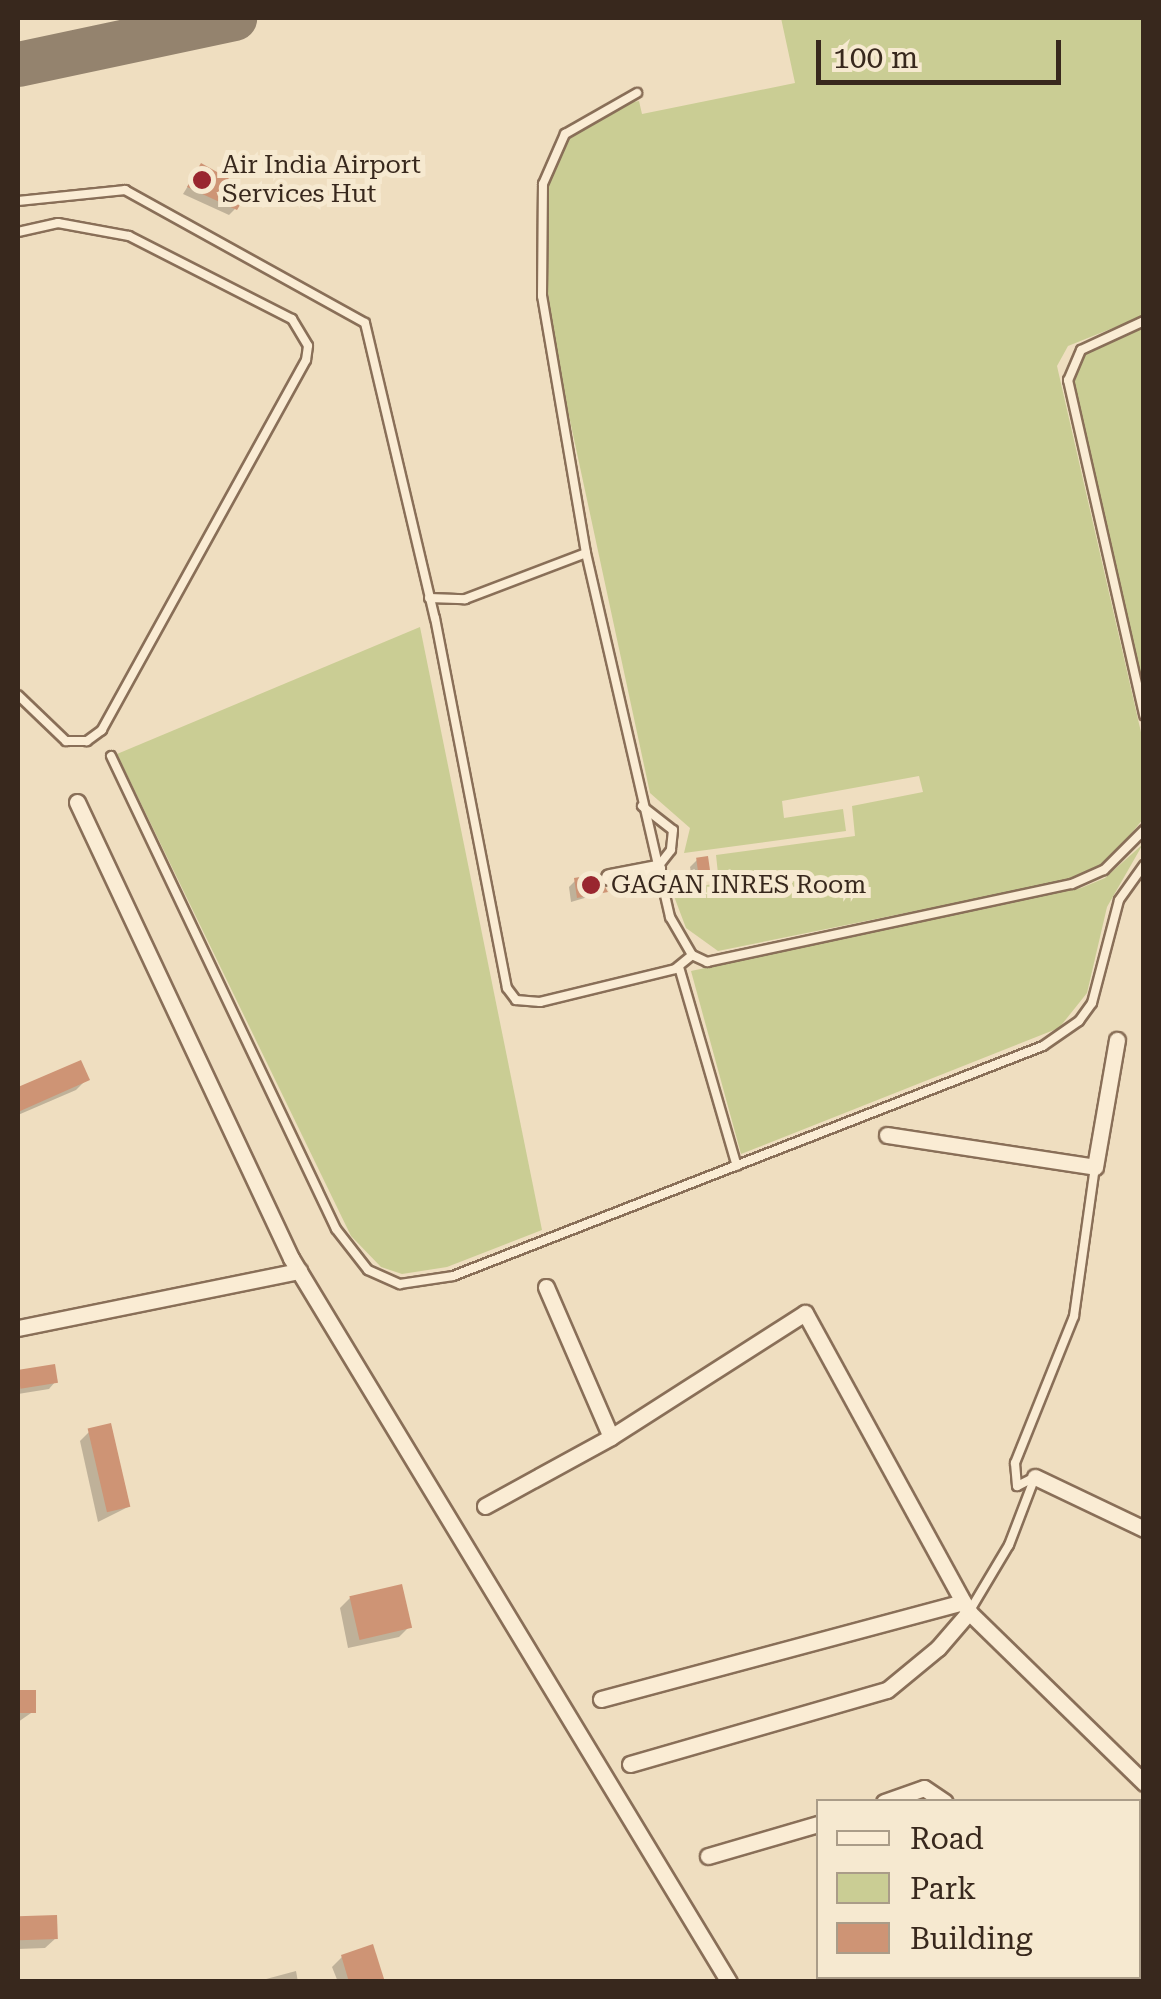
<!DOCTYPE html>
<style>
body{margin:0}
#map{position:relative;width:1161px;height:1999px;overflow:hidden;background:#efdec0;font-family:"Roboto Serif",serif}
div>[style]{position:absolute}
.green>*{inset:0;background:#cacd94}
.shadow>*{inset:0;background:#0003}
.taxiway>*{height:45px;margin:-22.5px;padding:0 22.5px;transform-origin:22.5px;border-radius:22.5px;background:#94836e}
.building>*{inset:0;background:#ce9475;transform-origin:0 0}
.roads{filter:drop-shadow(2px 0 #896f58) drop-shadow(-2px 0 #896f58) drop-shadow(0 2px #896f58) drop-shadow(0 -2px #896f58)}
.service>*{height:8px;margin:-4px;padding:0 4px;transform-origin:4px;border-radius:4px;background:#faecd4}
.minor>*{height:15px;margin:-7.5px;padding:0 7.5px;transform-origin:7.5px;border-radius:7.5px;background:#faecd4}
.dots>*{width:28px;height:28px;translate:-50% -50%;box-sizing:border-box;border:5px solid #f6e9d0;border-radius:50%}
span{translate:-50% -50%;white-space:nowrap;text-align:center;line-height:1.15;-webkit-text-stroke:10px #f6e9d0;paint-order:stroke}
.poi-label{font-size:25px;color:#38281d}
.left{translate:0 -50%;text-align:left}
.frame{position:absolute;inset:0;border:20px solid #38281d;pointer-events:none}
.legend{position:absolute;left:816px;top:1799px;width:325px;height:180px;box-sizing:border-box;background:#f6e9d0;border:2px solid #aa9c88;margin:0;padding:12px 18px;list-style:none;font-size:30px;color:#38281d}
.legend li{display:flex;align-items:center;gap:20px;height:50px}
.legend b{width:50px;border:2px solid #aa9c88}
.scale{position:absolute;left:816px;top:40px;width:245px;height:45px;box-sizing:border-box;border:5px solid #38281d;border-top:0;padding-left:12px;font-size:30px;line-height:35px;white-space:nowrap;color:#38281d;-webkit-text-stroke:8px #f6e9d0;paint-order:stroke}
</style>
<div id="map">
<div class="green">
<div style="clip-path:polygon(781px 18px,1143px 18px,1143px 316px,1068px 346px,1057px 366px,1143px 741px,1143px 819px,1109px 861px,1078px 878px,718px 951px,686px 928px,672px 891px,719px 883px,716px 855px,855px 836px,852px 806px,923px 792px,919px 776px,782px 801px,784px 818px,843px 809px,846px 831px,684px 853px,690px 828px,650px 793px,557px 360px,548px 293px,549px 183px,564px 141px,618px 105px,639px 101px,642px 114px,795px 83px)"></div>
<div style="clip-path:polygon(1143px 325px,1143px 695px,1074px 388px,1077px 365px,1088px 351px)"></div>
<div style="clip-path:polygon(420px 627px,542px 1230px,447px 1267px,402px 1274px,381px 1267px,351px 1236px,117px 754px)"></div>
<div style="clip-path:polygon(1143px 844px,1107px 907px,1087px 993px,1059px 1028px,741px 1154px,691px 971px,1081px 888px,1105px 878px)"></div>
</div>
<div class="shadow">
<div style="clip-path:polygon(196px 173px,235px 209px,229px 215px,183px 194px)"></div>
<div style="clip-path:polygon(697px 860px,708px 877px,693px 884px,690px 867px)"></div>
<div style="clip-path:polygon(575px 881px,598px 894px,571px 902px,569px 887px)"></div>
<div style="clip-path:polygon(80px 1063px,87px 1079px,76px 1090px,18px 1115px,18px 1090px)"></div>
<div style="clip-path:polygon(53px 1367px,55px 1382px,49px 1389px,18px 1394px,18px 1373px)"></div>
<div style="clip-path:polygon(90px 1431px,128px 1507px,98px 1522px,80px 1441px)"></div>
<div style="clip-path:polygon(350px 1598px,409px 1627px,399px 1637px,348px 1648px,340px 1608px)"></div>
<div style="clip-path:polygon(33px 1692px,34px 1711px,18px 1722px,18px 1693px)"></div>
<div style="clip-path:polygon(55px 1918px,56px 1938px,45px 1948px,18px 1949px,18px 1919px)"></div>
<div style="clip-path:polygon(342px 1957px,380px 1982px,338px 1982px,332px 1967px)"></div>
<div style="clip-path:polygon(296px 1971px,298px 1982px,255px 1982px)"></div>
</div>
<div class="taxiway">
<div style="left:18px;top:64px;width:221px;rotate:-12deg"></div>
</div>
<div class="building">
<div style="clip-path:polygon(201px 163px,249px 190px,237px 210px,187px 187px)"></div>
<div style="left:708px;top:856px;width:22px;height:12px;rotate:82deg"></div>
<div style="clip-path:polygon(598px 874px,608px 892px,577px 898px,574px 878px)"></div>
<div style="clip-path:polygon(81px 1060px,90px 1080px,18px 1112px,18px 1087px)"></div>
<div style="left:55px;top:1364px;width:19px;height:38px;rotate:81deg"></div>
<div style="left:111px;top:1423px;width:86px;height:24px;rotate:77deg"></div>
<div style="left:402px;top:1584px;width:45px;height:54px;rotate:77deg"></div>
<div style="left:18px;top:1690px;width:18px;height:23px"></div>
<div style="left:57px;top:1915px;width:24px;height:39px;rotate:88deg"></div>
<div style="clip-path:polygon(373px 1944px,385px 1982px,349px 1982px,341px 1955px)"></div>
</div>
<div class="roads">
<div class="service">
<div style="left:18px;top:201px;width:108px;rotate:-5.9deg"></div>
<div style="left:125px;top:190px;width:274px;rotate:29deg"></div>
<div style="left:365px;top:323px;width:303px;rotate:76.7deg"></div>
<div style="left:435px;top:618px;width:377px;rotate:79deg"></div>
<div style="left:507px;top:988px;width:15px;rotate:53deg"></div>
<div style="left:516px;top:1000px;width:24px;rotate:5deg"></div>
<div style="left:540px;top:1002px;width:139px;rotate:-13.7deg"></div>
<div style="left:675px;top:969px;width:22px;rotate:-39deg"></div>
<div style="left:692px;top:955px;width:17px;rotate:25deg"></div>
<div style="left:707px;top:962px;width:373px;rotate:-12.1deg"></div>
<div style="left:1072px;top:884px;width:35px;rotate:-24deg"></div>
<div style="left:1104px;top:870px;width:57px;rotate:-45deg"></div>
<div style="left:18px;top:232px;width:41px;rotate:-12.7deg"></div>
<div style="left:58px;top:223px;width:72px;rotate:10.4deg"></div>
<div style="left:129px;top:236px;width:183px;rotate:27deg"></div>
<div style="left:292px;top:319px;width:31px;rotate:59deg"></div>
<div style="left:308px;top:346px;width:14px;rotate:98deg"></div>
<div style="left:306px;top:360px;width:423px;rotate:118.9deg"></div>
<div style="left:102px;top:730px;width:19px;rotate:144deg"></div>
<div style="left:87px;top:741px;width:21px;rotate:180deg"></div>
<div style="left:66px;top:741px;width:66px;rotate:-136.2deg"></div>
<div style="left:1144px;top:321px;width:69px;rotate:155.3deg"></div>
<div style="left:1081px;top:350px;width:33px;rotate:113deg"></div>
<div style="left:1068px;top:380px;width:344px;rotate:77.2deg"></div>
<div style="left:586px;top:553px;width:374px;rotate:77deg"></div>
<div style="left:670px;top:917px;width:44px;rotate:59.9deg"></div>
<div style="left:429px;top:598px;width:36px;rotate:2deg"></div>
<div style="left:465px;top:599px;width:129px;rotate:-20.8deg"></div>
<div style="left:586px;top:553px;width:261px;rotate:-99.7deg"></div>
<div style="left:542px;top:296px;width:112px;rotate:-89.5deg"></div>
<div style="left:543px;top:184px;width:55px;rotate:-66.3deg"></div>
<div style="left:565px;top:134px;width:83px;rotate:-29.7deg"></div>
<div style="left:111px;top:756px;width:524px;rotate:64.56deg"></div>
<div style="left:336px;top:1229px;width:52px;rotate:52deg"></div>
<div style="left:368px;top:1270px;width:35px;rotate:24deg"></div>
<div style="left:400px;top:1284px;width:54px;rotate:-8.6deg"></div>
<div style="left:453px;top:1276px;width:633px;rotate:-21.3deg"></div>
<div style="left:1043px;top:1046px;width:44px;rotate:-34.8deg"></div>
<div style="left:1079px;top:1021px;width:22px;rotate:-54deg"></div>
<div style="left:1092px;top:1003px;width:106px;rotate:-75.3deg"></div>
<div style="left:1119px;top:900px;width:43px;rotate:-54.5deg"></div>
<div style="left:642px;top:806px;width:39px;rotate:38deg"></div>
<div style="left:673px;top:830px;width:20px;rotate:96deg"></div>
<div style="left:671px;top:850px;width:23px;rotate:128deg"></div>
<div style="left:679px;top:967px;width:207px;rotate:73.8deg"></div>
<div style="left:969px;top:1612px;width:78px;rotate:-59.2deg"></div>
<div style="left:1009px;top:1545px;width:73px;rotate:-69.1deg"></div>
<div style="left:1035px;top:1477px;width:20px;rotate:153deg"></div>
<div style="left:1017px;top:1486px;width:23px;rotate:-95deg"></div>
<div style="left:1015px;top:1463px;width:158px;rotate:-68.1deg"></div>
<div style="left:1074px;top:1316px;width:150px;rotate:-82deg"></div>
</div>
<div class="minor">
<div style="left:77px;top:802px;width:504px;rotate:64.86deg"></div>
<div style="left:291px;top:1258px;width:846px;rotate:58.83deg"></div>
<div style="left:609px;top:877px;width:49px;rotate:-10.6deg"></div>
<div style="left:887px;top:1135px;width:210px;rotate:8.7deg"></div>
<div style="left:1095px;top:1167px;width:129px;rotate:-80.2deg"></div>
<div style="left:546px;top:1287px;width:163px;rotate:66.6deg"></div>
<div style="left:18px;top:1328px;width:287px;rotate:-11.5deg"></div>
<div style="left:1035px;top:1477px;width:121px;rotate:25.5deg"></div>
<div style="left:485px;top:1506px;width:144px;rotate:-28.7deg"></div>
<div style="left:611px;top:1437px;width:230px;rotate:-32.6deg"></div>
<div style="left:805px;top:1313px;width:341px;rotate:61.3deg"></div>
<div style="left:969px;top:1612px;width:245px;rotate:44.3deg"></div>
<div style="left:601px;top:1699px;width:375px;rotate:-15deg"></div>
<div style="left:630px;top:1764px;width:267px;rotate:-16.1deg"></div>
<div style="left:887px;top:1690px;width:66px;rotate:-39.5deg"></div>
<div style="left:938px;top:1648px;width:48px;rotate:-49.3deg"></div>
<div style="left:884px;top:1802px;width:42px;rotate:-19.3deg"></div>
<div style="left:924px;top:1788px;width:25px;rotate:34deg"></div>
<div style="left:708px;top:1856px;width:115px;rotate:-16.2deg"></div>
<div style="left:1138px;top:1920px;width:8px;rotate:40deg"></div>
<div style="left:1021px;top:1976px;width:6px;rotate:72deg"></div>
<div style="left:934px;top:1982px;width:13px;rotate:-27deg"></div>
</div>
</div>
<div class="dots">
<div style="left:202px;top:180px;background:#99262f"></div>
<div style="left:591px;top:885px;background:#99262f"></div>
</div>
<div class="poi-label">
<span class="left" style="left:222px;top:180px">Air India Airport<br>Services Hut</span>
<span class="left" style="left:611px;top:885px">GAGAN INRES Room</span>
</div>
<div class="frame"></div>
<ul class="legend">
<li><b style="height:12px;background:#faecd4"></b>Road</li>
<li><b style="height:28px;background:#cacd94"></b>Park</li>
<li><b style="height:28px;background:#ce9475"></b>Building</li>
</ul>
<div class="scale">100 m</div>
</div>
